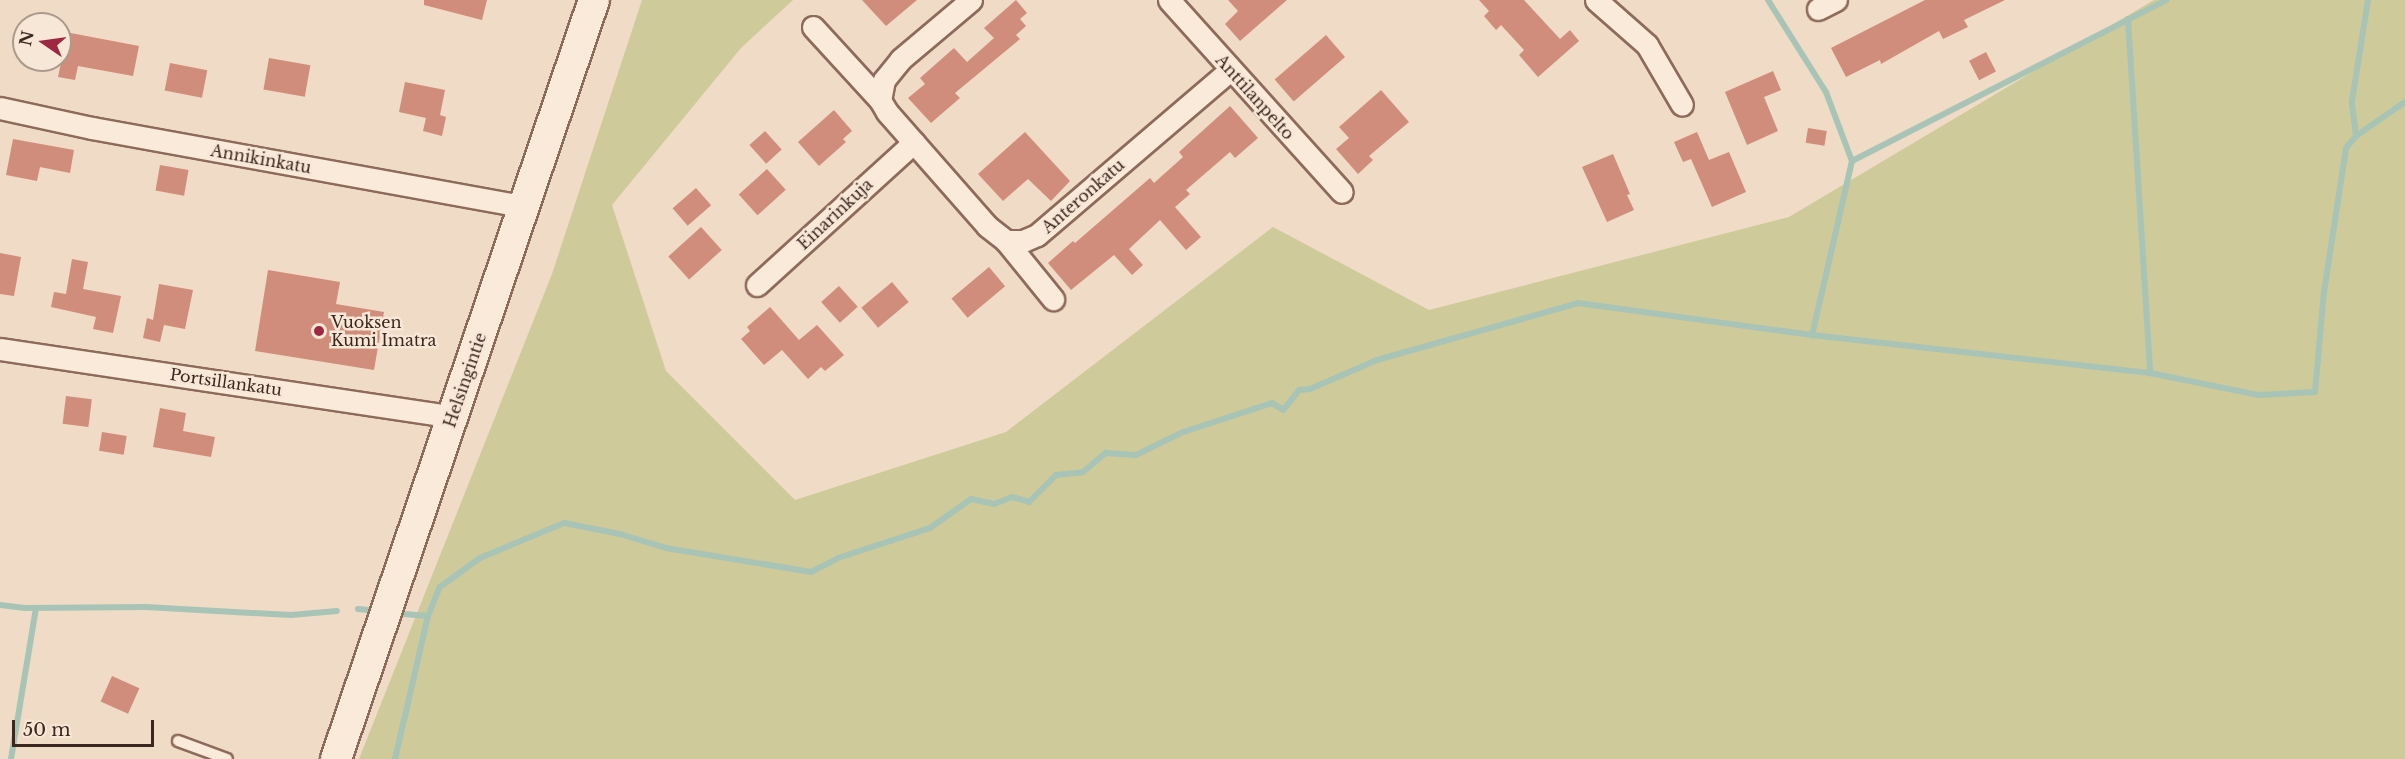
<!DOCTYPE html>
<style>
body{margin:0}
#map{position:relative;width:2405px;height:759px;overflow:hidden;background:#f0dbc6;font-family:"Libre Baskerville",serif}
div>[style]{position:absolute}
.green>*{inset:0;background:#cfca99}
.stream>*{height:6px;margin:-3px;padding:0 3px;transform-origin:3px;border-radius:3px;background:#a8c4b6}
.building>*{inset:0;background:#d08d7b;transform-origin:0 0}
.roads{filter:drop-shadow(2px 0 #8d6b5b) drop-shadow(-2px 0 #8d6b5b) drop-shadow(0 2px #8d6b5b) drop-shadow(0 -2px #8d6b5b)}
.lane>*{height:10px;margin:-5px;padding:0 5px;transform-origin:5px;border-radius:5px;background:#faeada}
.street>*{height:21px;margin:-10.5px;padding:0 10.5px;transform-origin:10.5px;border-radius:10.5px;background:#faeada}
.secondary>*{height:30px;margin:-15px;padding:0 15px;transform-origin:15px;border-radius:15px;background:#faeada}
.dots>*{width:16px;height:16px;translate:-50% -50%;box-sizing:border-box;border:3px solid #f7e7d6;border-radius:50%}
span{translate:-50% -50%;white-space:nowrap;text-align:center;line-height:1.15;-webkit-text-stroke:5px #f7e7d6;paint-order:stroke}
.street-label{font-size:16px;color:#3c271f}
.poi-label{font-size:16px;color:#3c271f}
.left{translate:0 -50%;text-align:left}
.north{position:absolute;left:12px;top:12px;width:60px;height:60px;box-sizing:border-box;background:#f7e7d6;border:2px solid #ac9a8d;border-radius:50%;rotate:283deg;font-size:16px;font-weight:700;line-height:24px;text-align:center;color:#3c271f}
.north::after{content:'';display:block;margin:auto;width:21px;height:27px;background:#9e2841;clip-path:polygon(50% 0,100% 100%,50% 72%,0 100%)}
.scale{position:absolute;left:12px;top:720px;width:142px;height:27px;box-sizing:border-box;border:3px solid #3c271f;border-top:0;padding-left:8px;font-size:18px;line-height:21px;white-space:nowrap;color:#3c271f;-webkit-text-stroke:4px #f7e7d6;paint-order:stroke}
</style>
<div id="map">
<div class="green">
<div style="clip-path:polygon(642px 0,793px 0,741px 48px,612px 205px,666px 371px,795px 500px,1006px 432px,1273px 227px,1429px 310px,1789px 217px,2154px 0,2405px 0,2405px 759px,359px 759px,552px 274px)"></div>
</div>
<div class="stream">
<div style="left:1768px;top:0;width:109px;rotate:57.8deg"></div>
<div style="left:1826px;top:92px;width:74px;rotate:69.4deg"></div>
<div style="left:1852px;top:161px;width:179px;rotate:102.9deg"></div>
<div style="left:2128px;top:19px;width:355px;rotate:86.4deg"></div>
<div style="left:2356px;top:136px;width:35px;rotate:-97deg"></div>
<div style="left:2352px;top:101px;width:102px;rotate:-81deg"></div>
<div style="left:1852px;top:161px;width:353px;rotate:-27.1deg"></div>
<div style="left:0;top:605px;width:25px;rotate:7deg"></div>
<div style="left:25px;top:608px;width:121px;rotate:-0.5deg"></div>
<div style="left:146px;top:607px;width:145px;rotate:3.2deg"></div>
<div style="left:291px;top:615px;width:46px;rotate:-5deg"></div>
<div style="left:358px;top:609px;width:11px;rotate:5deg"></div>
<div style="left:404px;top:614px;width:24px;rotate:5deg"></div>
<div style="left:11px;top:759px;width:153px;rotate:-80.6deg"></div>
<div style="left:395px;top:759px;width:147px;rotate:-77deg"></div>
<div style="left:428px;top:616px;width:31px;rotate:-68deg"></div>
<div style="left:440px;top:587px;width:49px;rotate:-35.9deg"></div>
<div style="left:480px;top:558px;width:91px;rotate:-22.6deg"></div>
<div style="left:564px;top:523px;width:57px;rotate:11.1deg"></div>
<div style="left:620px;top:534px;width:48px;rotate:16.9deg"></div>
<div style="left:666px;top:548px;width:147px;rotate:9.4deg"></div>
<div style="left:811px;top:572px;width:30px;rotate:-27deg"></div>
<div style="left:838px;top:558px;width:97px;rotate:-18.1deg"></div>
<div style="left:930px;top:528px;width:50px;rotate:-35.3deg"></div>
<div style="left:971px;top:499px;width:24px;rotate:12deg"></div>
<div style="left:994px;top:504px;width:19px;rotate:-21deg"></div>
<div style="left:1012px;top:497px;width:18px;rotate:16deg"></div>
<div style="left:1029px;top:502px;width:38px;rotate:-45deg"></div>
<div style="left:1056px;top:475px;width:27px;rotate:-6deg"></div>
<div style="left:1083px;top:472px;width:30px;rotate:-40deg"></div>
<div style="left:1106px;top:453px;width:30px;rotate:4deg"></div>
<div style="left:1136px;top:455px;width:52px;rotate:-26.1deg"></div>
<div style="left:1183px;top:432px;width:94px;rotate:-18deg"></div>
<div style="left:1272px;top:403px;width:13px;rotate:32deg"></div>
<div style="left:1283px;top:410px;width:26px;rotate:-51deg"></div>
<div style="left:1299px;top:390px;width:11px;rotate:-5deg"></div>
<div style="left:1310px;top:389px;width:73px;rotate:-23.4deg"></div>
<div style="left:1377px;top:360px;width:209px;rotate:-15.8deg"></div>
<div style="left:1578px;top:303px;width:236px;rotate:7.8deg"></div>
<div style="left:1812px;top:335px;width:340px;rotate:6.4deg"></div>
<div style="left:2150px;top:373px;width:110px;rotate:11.5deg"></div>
<div style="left:2258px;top:395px;width:57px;rotate:-3deg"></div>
<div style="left:2315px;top:392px;width:100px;rotate:-84.9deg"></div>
<div style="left:2324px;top:292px;width:146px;rotate:-81.3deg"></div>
<div style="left:2346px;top:148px;width:16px;rotate:-50deg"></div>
<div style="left:2356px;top:136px;width:60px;rotate:-34.8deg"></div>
</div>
<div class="building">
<div style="clip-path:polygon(424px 0,487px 0,482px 20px,424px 5px)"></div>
<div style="clip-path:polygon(862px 0,917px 0,886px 26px)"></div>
<div style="clip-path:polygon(1016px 0,1027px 13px,1020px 19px,1026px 26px,1016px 35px,1020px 39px,955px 93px,960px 98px,931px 123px,908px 98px,925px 84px,920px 78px,954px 48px,967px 62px,994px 38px,984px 28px)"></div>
<div style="clip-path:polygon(1228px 0,1287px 0,1240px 41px,1225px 24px,1238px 11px)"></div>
<div style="clip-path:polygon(1479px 0,1524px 0,1560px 39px,1570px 30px,1579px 41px,1538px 77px,1519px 55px,1524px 50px,1501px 25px,1496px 30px,1484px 16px,1489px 11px)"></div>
<div style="clip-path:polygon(1925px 0,2005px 0,1964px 20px,1968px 27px,1943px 39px,1939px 31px,1881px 64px,1880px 60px,1846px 77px,1831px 48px)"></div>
<div style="clip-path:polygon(60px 31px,139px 46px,133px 76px,78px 66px,75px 80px,58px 77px,63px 53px,60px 53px)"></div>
<div style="left:1326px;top:35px;width:29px;height:68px;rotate:49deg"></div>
<div style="left:1986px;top:52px;width:22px;height:19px;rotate:63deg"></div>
<div style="left:269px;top:58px;width:42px;height:32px;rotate:10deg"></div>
<div style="left:170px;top:63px;width:38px;height:28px;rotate:11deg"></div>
<div style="clip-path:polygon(1773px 71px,1781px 90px,1764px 97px,1778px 131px,1747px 145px,1725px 92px)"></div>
<div style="clip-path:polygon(405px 82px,445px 90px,440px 115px,446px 117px,442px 136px,423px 131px,426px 118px,399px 112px)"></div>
<div style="clip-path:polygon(1381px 90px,1409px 122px,1369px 156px,1373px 160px,1358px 174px,1336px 149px,1349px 138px,1339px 127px)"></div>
<div style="clip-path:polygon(1230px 106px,1258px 138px,1235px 158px,1230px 152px,1186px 190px,1190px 194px,1175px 207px,1201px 237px,1186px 250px,1160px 220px,1129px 249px,1143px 265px,1132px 275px,1114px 255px,1071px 290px,1048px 263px,1073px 241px,1075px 243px,1150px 178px,1154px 183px,1183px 157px,1179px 152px)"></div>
<div style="clip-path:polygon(834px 110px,852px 131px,843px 139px,846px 142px,819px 166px,798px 142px)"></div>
<div style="left:1808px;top:128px;width:19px;height:15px;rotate:9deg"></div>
<div style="left:765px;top:131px;width:25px;height:21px;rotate:48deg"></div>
<div style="clip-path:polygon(1025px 132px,1070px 181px,1051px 201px,1028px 179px,1003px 201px,978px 174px)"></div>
<div style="clip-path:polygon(1697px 132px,1709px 160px,1729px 152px,1746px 192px,1712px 207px,1691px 159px,1683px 162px,1674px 142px)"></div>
<div style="clip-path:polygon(13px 139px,74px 150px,70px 173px,40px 167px,37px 181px,6px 175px)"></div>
<div style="clip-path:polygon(1613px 154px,1630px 194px,1627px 195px,1634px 210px,1607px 222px,1582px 167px)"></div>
<div style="left:160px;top:165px;width:29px;height:26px;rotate:10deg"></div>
<div style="left:767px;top:169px;width:28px;height:38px;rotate:48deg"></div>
<div style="left:696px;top:188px;width:23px;height:31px;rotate:49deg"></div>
<div style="left:701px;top:227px;width:31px;height:44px;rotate:48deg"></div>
<div style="clip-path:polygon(0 253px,21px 257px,14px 296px,0 294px)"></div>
<div style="clip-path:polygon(72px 259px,88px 262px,83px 289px,121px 296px,113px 333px,93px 329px,96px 317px,51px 307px,54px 292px,66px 294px)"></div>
<div style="left:989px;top:267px;width:25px;height:49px;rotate:50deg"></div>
<div style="clip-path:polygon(268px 270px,340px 282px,336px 304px,384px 312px,374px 370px,255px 351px)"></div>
<div style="left:892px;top:282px;width:26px;height:40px;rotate:50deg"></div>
<div style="clip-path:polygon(159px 284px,193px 290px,185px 329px,164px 325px,160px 342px,143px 338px,147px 318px,153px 320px)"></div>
<div style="left:839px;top:286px;width:28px;height:24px;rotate:48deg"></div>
<div style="clip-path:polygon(770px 307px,799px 340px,817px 325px,844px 355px,825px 371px,821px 367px,808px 379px,782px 350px,764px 365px,741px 339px,750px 331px,747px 327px)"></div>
<div style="left:66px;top:396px;width:26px;height:28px;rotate:7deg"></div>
<div style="clip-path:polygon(160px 408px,186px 413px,183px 431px,215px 437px,211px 457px,153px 447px)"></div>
<div style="left:102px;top:432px;width:25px;height:19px;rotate:9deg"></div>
<div style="left:112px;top:676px;width:30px;height:28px;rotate:24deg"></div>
</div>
<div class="roads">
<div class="lane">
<div style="left:178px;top:741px;width:52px;rotate:20.2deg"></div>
</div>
<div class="street">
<div style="left:971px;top:0;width:92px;rotate:139.9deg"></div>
<div style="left:901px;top:59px;width:27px;rotate:129deg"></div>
<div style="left:884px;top:80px;width:20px;rotate:101deg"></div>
<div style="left:880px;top:100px;width:14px;rotate:60deg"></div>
<div style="left:887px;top:112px;width:152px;rotate:48.7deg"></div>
<div style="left:987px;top:226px;width:24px;rotate:38deg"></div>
<div style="left:1006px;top:241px;width:17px"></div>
<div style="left:1023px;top:241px;width:15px;rotate:-23deg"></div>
<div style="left:1037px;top:235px;width:254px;rotate:-40.5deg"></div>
<div style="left:1169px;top:0;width:258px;rotate:48deg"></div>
<div style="left:1596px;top:0;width:68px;rotate:41.4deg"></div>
<div style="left:1647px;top:45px;width:69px;rotate:59.7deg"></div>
<div style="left:1818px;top:9px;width:20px;rotate:-27deg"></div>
<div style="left:813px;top:27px;width:99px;rotate:47.5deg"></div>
<div style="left:0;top:108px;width:94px;rotate:12.3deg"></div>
<div style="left:92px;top:128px;width:438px;rotate:10.3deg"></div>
<div style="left:1006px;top:241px;width:75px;rotate:51deg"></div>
<div style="left:757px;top:285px;width:212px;rotate:-42.3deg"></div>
<div style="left:0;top:349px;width:458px;rotate:8.5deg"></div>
</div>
<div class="secondary">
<div style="left:336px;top:759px;width:802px;rotate:-71.23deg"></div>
</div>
</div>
<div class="dots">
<div style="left:319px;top:331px;background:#9e2841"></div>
</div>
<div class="street-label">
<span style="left:1255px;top:97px;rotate:48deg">Anttilanpelto</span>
<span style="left:261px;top:159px;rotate:10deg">Annikinkatu</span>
<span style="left:1083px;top:196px;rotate:-41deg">Anteronkatu</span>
<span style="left:835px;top:214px;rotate:-43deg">Einarinkuja</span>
<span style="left:465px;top:380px;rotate:-71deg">Helsingintie</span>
<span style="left:226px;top:382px;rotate:8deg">Portsillankatu</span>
</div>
<div class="poi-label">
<span class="left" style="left:331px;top:331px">Vuoksen<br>Kumi Imatra</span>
</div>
<div class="north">N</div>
<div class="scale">50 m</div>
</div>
